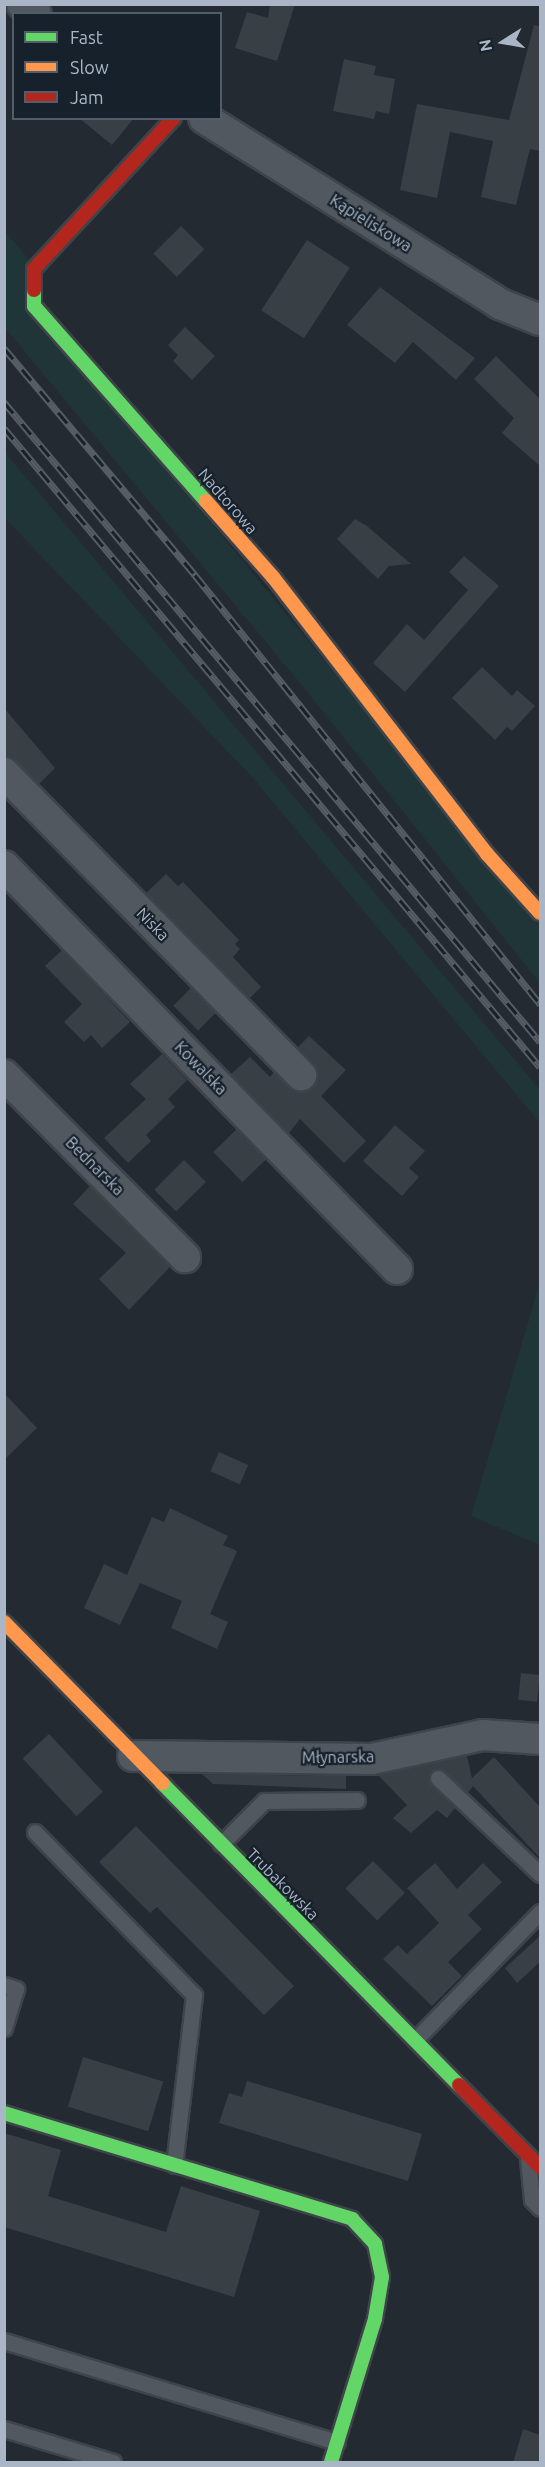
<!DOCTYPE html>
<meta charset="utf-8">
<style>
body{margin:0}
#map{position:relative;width:545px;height:2467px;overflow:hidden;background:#232a31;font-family:Ubuntu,sans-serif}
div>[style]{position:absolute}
.green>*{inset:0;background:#203537}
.building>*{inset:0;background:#383f45;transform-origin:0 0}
.roads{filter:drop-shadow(2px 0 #3f444a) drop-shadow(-2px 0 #3f444a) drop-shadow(0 2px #3f444a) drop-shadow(0 -2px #3f444a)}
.lane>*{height:15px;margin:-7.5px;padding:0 7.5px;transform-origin:7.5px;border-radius:7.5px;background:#525860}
.street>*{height:30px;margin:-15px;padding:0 15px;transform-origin:15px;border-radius:15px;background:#525860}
.fast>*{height:14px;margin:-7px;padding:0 7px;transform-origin:7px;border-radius:7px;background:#63d668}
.slow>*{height:14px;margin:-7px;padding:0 7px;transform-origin:7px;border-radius:7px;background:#ff974d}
.jam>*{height:14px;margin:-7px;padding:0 7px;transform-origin:7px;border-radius:7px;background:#b3261e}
.rail>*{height:7px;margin-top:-3.5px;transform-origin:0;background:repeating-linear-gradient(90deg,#17212c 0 14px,#565c63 0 28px);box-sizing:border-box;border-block:2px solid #565c63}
span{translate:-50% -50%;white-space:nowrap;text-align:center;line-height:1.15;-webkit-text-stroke:4.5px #17212c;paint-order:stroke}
.street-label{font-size:16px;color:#aab6c5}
.frame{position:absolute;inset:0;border:6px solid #aab6c5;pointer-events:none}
.legend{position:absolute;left:12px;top:12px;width:210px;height:108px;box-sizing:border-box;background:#17212c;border:2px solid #525d69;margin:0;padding:8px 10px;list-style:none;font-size:18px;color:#aab6c5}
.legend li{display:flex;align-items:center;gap:12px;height:30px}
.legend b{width:30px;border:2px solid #525d69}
.north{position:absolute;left:473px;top:12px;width:60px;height:60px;-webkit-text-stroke:4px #17212c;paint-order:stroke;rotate:259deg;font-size:16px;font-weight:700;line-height:24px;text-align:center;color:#aab6c5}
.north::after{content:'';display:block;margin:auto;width:21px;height:27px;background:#aab6c5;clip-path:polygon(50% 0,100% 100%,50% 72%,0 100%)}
</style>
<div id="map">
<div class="green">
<div style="clip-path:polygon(4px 230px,31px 262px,34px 306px,540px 924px,540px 983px,309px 694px,5px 328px)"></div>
<div style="clip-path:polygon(4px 451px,540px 1090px,540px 1123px,253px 778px,5px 518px)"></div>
<div style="clip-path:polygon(540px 1282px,540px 1545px,471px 1516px)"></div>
</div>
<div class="building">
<div style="clip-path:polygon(270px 4px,295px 4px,277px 61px,235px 48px,247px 12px,268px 18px)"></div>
<div style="clip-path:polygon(534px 25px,540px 26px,540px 151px,530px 149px,516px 205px,481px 197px,493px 141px,450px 132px,437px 198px,400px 190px,417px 104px,509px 120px)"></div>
<div style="clip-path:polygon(344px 59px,376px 66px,374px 75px,395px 79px,389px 114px,376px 111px,374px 119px,333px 111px)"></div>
<div style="clip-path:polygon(79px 118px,134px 118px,112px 145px)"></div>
<div style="left:181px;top:226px;width:33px;height:39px;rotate:45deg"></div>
<div style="left:307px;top:240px;width:51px;height:84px;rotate:33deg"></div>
<div style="clip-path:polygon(380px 287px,475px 358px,456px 380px,413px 342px,395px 363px,347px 325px)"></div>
<div style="clip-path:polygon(185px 327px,215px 356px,192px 380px,173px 361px,178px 355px,168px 345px)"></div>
<div style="clip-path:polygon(496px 356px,540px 399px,540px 466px,502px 433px,514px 418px,474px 379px)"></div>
<div style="clip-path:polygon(355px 519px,367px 526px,411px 564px,389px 566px,378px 579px,337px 539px)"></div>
<div style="clip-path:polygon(464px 556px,499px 586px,405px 692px,373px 663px,407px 624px,424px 640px,468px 590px,449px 572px)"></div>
<div style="clip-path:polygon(482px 667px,512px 696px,517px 690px,535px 706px,512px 731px,507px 727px,495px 740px,452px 698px)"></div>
<div style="clip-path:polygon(4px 708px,55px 768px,39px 784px,4px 754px)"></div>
<div style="clip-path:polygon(166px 874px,178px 886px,183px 882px,239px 940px,235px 944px,240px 949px,233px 957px,261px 987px,250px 998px,146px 893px)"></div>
<div style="clip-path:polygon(62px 950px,130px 1022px,102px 1048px,91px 1035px,84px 1042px,64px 1022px,82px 1004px,45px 966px)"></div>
<div style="left:191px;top:988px;width:35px;height:25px;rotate:45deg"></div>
<div style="clip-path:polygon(309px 1036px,346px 1070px,321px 1096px,366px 1141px,344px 1163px,300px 1119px,289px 1133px,231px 1074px,250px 1057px,270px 1077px,274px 1072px,289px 1087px,306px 1091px,318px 1079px,314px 1063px,298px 1047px)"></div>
<div style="clip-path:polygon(162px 1054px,187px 1080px,168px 1099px,175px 1107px,146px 1135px,151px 1141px,128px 1163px,104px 1138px,146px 1099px,130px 1084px)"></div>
<div style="clip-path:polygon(395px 1125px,425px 1151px,409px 1168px,419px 1177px,402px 1196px,363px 1161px)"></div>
<div style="left:237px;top:1129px;width:42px;height:33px;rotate:46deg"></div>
<div style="left:184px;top:1160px;width:31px;height:42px;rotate:45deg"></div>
<div style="clip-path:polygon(90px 1186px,170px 1267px,129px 1310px,99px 1279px,126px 1253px,73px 1204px)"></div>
<div style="clip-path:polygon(4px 1393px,37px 1428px,4px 1460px)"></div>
<div style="left:219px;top:1452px;width:32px;height:21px;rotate:24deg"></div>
<div style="clip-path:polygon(170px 1508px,228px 1536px,223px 1545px,237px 1551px,210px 1614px,228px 1622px,217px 1649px,171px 1628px,182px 1601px,140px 1583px,120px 1625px,84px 1608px,104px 1564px,127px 1575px,152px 1517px,164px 1522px)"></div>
<div style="left:521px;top:1673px;width:19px;height:27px;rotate:6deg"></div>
<div style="left:49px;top:1734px;width:79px;height:36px;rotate:47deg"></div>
<div style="clip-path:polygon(467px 1756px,472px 1778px,494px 1757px,540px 1807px,540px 1858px,473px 1786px,468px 1793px,441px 1769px,431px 1771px,429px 1780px,455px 1808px,447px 1818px,437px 1810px,411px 1833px,393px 1818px,407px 1805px,378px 1775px)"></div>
<div style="clip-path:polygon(202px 1774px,346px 1776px,346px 1789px,213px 1784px)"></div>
<div style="clip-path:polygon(136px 1826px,294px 1986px,264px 2015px,157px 1907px,150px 1913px,99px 1862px)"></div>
<div style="left:373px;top:1861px;width:45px;height:39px;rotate:45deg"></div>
<div style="clip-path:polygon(435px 1863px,457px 1889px,483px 1863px,502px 1882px,468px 1915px,482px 1929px,448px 1962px,462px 1976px,432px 2006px,383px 1959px,398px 1945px,407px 1954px,439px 1923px,407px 1888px)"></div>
<div style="clip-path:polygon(540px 1936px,540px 1962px,517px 1983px,505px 1968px)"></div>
<div style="left:83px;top:2057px;width:84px;height:52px;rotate:17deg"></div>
<div style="clip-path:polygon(247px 2081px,422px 2134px,408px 2181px,219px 2123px,229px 2093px,242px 2097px)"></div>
<div style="clip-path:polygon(4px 2133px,61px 2150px,48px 2196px,166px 2232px,181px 2186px,260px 2211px,234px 2297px,4px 2227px)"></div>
<div style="clip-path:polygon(523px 2429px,540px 2435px,540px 2463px,513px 2463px)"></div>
</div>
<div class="roads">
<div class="lane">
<div style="left:438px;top:1778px;width:140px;rotate:43.3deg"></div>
<div style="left:35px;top:1832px;width:228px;rotate:45.7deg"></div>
<div style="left:194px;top:1995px;width:171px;rotate:96.7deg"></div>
<div style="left:221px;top:1844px;width:61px;rotate:-45deg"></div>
<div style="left:264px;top:1801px;width:93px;rotate:-0.6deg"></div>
<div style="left:4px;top:1985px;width:13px;rotate:18deg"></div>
<div style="left:16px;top:1989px;width:41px;rotate:107.1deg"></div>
<div style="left:415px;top:2040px;width:179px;rotate:-45.7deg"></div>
<div style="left:528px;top:2159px;width:41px;rotate:84.4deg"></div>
<div style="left:532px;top:2200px;width:11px;rotate:45deg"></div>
<div style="left:4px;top:2341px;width:348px;rotate:16.9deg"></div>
<div style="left:4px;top:2429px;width:114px;rotate:16.8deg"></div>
</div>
<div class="street">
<div style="left:22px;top:4px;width:17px;rotate:36deg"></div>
<div style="left:204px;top:118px;width:350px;rotate:32.1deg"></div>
<div style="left:500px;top:304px;width:43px;rotate:21.8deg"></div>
<div style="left:4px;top:773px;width:424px;rotate:45.5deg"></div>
<div style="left:4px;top:866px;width:563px;rotate:45.72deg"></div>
<div style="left:4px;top:1075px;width:257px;rotate:45.2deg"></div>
<div style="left:133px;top:1756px;width:239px;rotate:0.7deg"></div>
<div style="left:372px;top:1759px;width:114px;rotate:-12.2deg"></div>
<div style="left:483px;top:1735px;width:57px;rotate:4deg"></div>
</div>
<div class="fast">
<div style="left:34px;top:290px;width:16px;rotate:90deg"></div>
<div style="left:34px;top:306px;width:260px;rotate:48.6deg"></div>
<div style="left:162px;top:1783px;width:424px;rotate:45.5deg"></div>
<div style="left:4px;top:2113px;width:364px;rotate:16.9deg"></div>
<div style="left:352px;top:2219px;width:34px;rotate:47deg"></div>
<div style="left:375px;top:2244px;width:34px;rotate:78deg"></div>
<div style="left:382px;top:2277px;width:43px;rotate:99.5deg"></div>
<div style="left:375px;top:2319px;width:150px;rotate:107.1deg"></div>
</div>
<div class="slow">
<div style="left:206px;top:501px;width:101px;rotate:48.6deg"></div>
<div style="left:273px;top:577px;width:350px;rotate:52.3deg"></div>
<div style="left:487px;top:854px;width:79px;rotate:48.1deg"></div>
<div style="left:4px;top:1622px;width:226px;rotate:45.5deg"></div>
</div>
<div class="jam">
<div style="left:34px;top:290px;width:21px;rotate:-90deg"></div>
<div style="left:34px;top:269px;width:206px;rotate:-47.2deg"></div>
<div style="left:459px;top:2085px;width:115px;rotate:45.4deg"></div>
</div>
</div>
<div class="rail">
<div style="left:4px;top:348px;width:297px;rotate:49.9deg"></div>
<div style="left:195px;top:575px;width:551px;rotate:51.19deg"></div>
<div style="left:4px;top:402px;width:835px;rotate:50.05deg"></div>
<div style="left:4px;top:428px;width:834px;rotate:50.01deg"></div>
</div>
<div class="street-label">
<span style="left:371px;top:223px;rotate:32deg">Kąpieliskowa</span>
<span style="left:228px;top:501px;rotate:49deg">Nadtorowa</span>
<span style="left:153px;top:924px;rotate:46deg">Niska</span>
<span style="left:201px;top:1068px;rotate:46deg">Kowalska</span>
<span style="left:95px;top:1166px;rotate:45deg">Bednarska</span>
<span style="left:338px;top:1757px;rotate:-1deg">Młynarska</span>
<span style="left:283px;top:1884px;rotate:45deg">Trubakowska</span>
</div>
<div class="frame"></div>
<ul class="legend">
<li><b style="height:8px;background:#63d668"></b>Fast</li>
<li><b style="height:8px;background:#ff974d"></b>Slow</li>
<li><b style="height:8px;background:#b3261e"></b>Jam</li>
</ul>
<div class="north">N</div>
</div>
